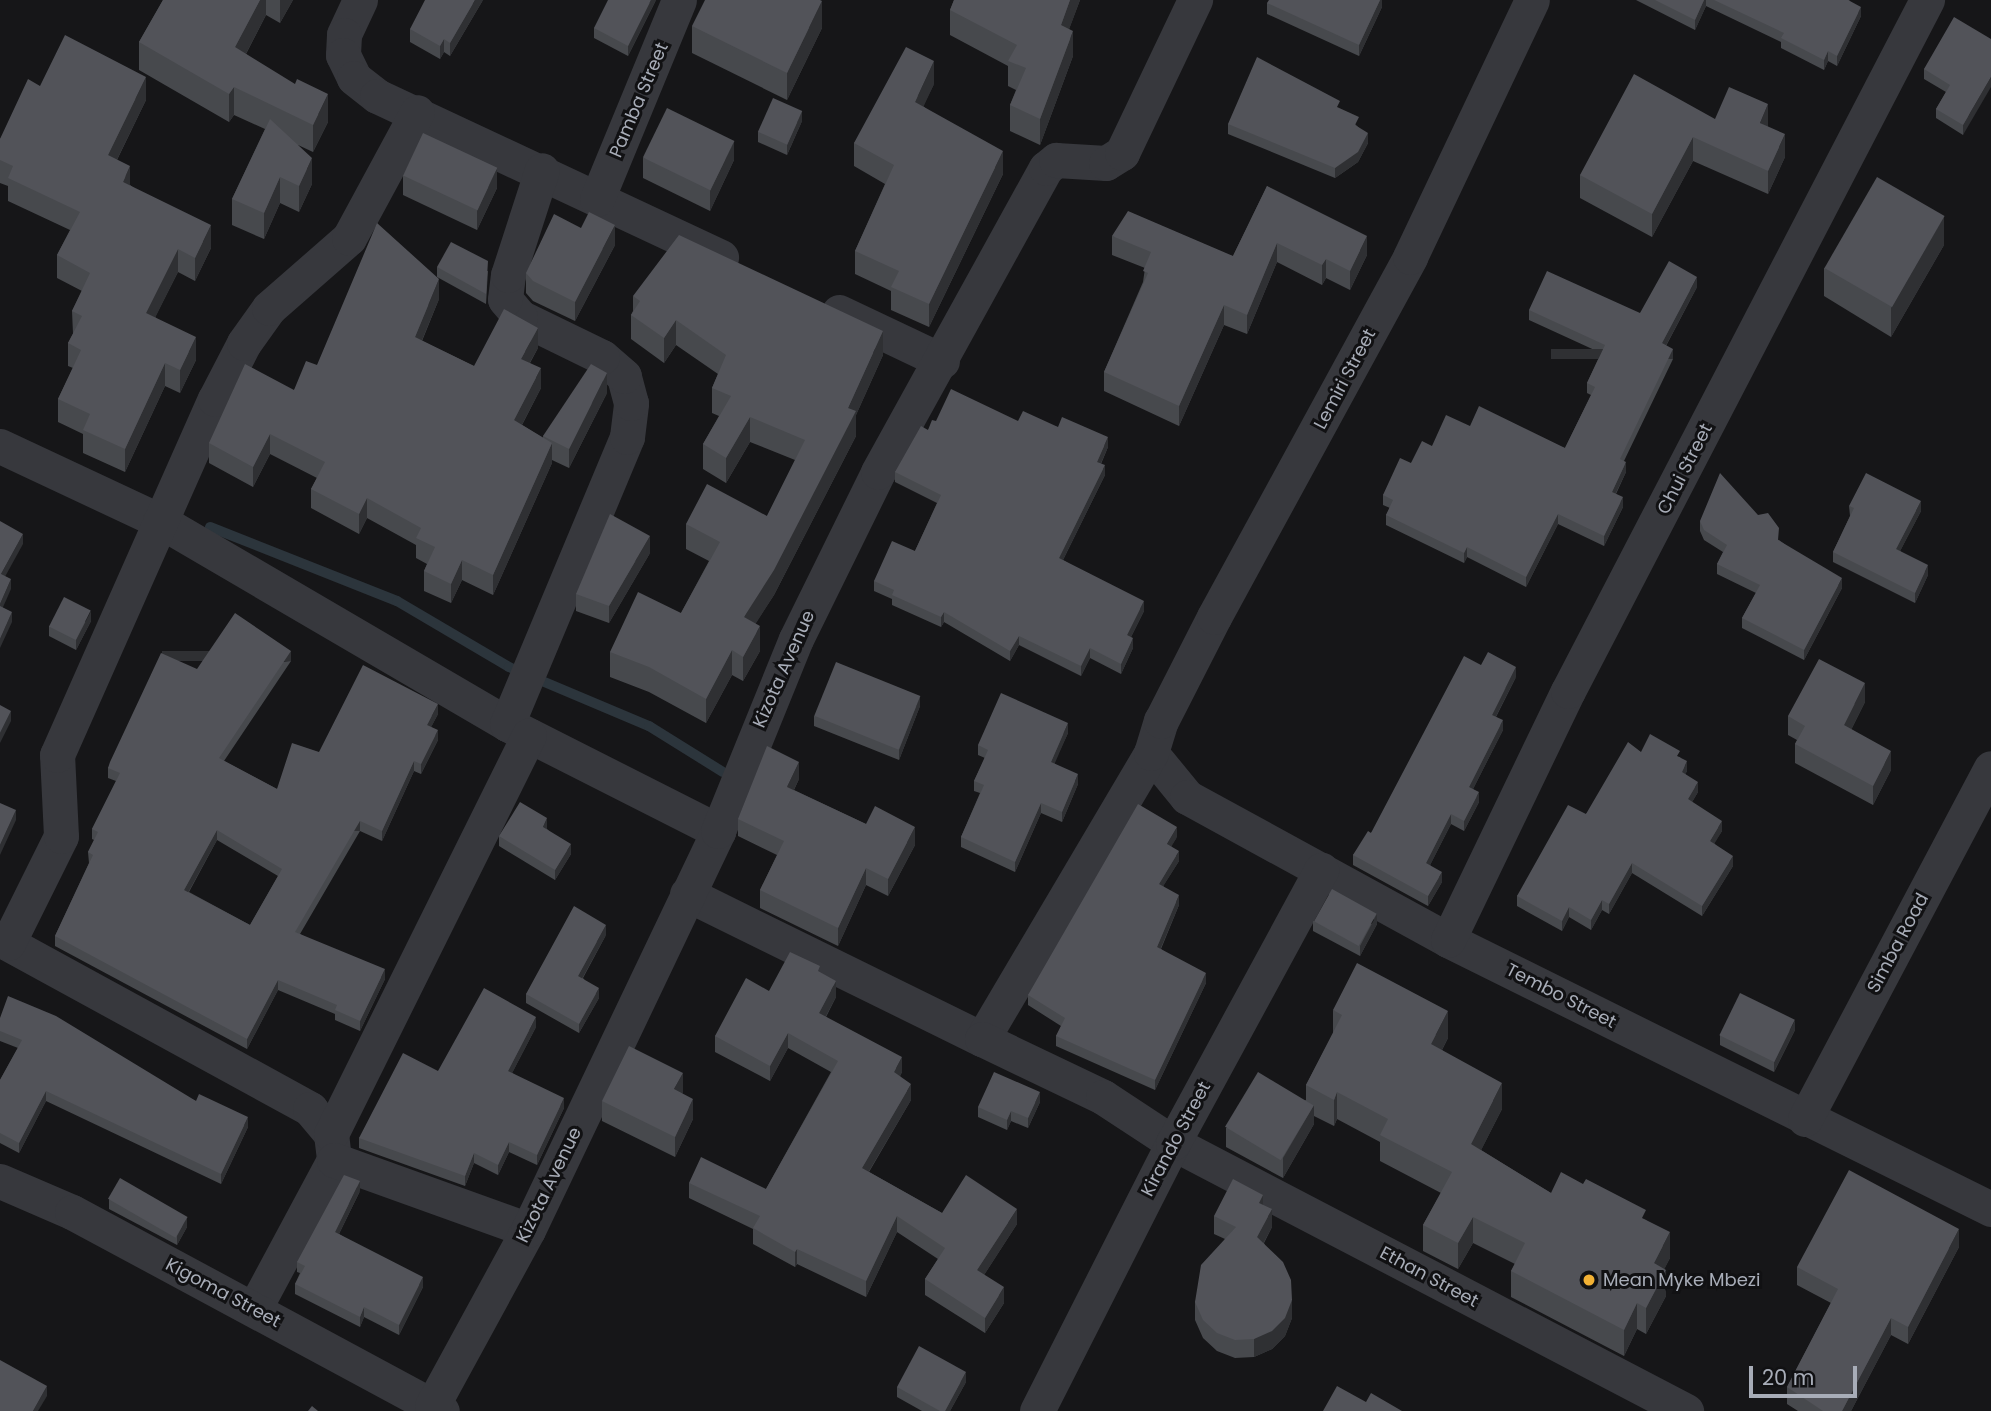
<!DOCTYPE html>
<style>
body{margin:0}
#map{position:relative;width:1991px;height:1411px;overflow:hidden;background:#161618;font-family:Poppins,sans-serif}
div>[style]{position:absolute}
.stream>*{height:10px;margin:-5px;padding:0 5px;transform-origin:5px;border-radius:5px;background:#2c353c}
.street>*{height:35px;margin:-17.5px;padding:0 17.5px;transform-origin:17.5px;border-radius:17.5px;background:#37383d}
.wall>*{inset:0;background:#47494d}
.shaded-wall>*{inset:0;background:#2f3033;transform-origin:0 0}
.building>*{inset:0;background:#525359;transform-origin:0 0}
.dots>*{width:19px;height:19px;translate:-50% -50%;box-sizing:border-box;border:4px solid #111113;border-radius:50%}
span{translate:-50% -50%;white-space:nowrap;text-align:center;line-height:1.15;-webkit-text-stroke:6px #111113;paint-order:stroke}
.street-label{font-size:18px;color:#a8adb8}
.poi-label{font-size:18px;color:#a8adb8}
.left{translate:0 -50%;text-align:left}
.scale{position:absolute;left:1749px;top:1366px;width:108px;height:32px;box-sizing:border-box;border:4px solid #a8adb8;border-top:0;padding-left:9px;font-size:21px;line-height:24px;white-space:nowrap;color:#a8adb8;-webkit-text-stroke:5px #111113;paint-order:stroke}
</style>
<div id="map">
<div class="stream">
<div style="left:210px;top:527px;width:201px;rotate:21.6deg"></div>
<div style="left:397px;top:601px;width:130px;rotate:30.5deg"></div>
<div style="left:509px;top:667px;width:152px;rotate:22.9deg"></div>
<div style="left:649px;top:726px;width:87px;rotate:31.9deg"></div>
</div>
<div class="street">
<div style="left:360px;top:0;width:38px;rotate:115deg"></div>
<div style="left:344px;top:35px;width:20px;rotate:93deg"></div>
<div style="left:343px;top:55px;width:25px;rotate:64deg"></div>
<div style="left:354px;top:78px;width:29px;rotate:38deg"></div>
<div style="left:377px;top:96px;width:380px;rotate:25.1deg"></div>
<div style="left:597px;top:199px;width:215px;rotate:-67.6deg"></div>
<div style="left:839px;top:312px;width:114px;rotate:25.4deg"></div>
<div style="left:0;top:446px;width:177px;rotate:25.1deg"></div>
<div style="left:160px;top:521px;width:402px;rotate:30.3deg"></div>
<div style="left:507px;top:724px;width:237px;rotate:26.9deg"></div>
<div style="left:507px;top:724px;width:311px;rotate:-67.3deg"></div>
<div style="left:627px;top:437px;width:34px;rotate:-83deg"></div>
<div style="left:631px;top:403px;width:28px;rotate:-105deg"></div>
<div style="left:624px;top:376px;width:29px;rotate:-139deg"></div>
<div style="left:602px;top:357px;width:91px;rotate:-154deg"></div>
<div style="left:520px;top:317px;width:23px;rotate:-130deg"></div>
<div style="left:505px;top:299px;width:24px;rotate:-83deg"></div>
<div style="left:508px;top:275px;width:110px;rotate:-72.1deg"></div>
<div style="left:1151px;top:753px;width:57px;rotate:50.7deg"></div>
<div style="left:1187px;top:797px;width:298px;rotate:28.7deg"></div>
<div style="left:1448px;top:940px;width:606px;rotate:26.35deg"></div>
<div style="left:687px;top:894px;width:329px;rotate:26.2deg"></div>
<div style="left:982px;top:1039px;width:332px;rotate:-59.4deg"></div>
<div style="left:1151px;top:753px;width:34px;rotate:-73deg"></div>
<div style="left:1161px;top:721px;width:117px;rotate:-63deg"></div>
<div style="left:1214px;top:617px;width:410px;rotate:-61.4deg"></div>
<div style="left:1410px;top:257px;width:284px;rotate:-64.6deg"></div>
<div style="left:0;top:939px;width:354px;rotate:28.7deg"></div>
<div style="left:310px;top:1109px;width:33px;rotate:50deg"></div>
<div style="left:331px;top:1134px;width:26px;rotate:83deg"></div>
<div style="left:334px;top:1160px;width:169px;rotate:118.2deg"></div>
<div style="left:1448px;top:940px;width:276px;rotate:-64.3deg"></div>
<div style="left:1568px;top:691px;width:779px;rotate:-62.55deg"></div>
<div style="left:8px;top:943px;width:119px;rotate:-63.6deg"></div>
<div style="left:61px;top:836px;width:81px;rotate:-92.8deg"></div>
<div style="left:57px;top:755px;width:389px;rotate:-66.1deg"></div>
<div style="left:215px;top:399px;width:63px;rotate:-62.6deg"></div>
<div style="left:244px;top:343px;width:43px;rotate:-54.5deg"></div>
<div style="left:269px;top:308px;width:106px;rotate:-41.2deg"></div>
<div style="left:349px;top:238px;width:143px;rotate:-61.6deg"></div>
<div style="left:982px;top:1039px;width:134px;rotate:25.6deg"></div>
<div style="left:1103px;top:1097px;width:84px;rotate:33.3deg"></div>
<div style="left:1173px;top:1143px;width:579px;rotate:27.58deg"></div>
<div style="left:1805px;top:1119px;width:397px;rotate:-62.1deg"></div>
<div style="left:331px;top:1134px;width:445px;rotate:-63.6deg"></div>
<div style="left:334px;top:1160px;width:206px;rotate:19.8deg"></div>
<div style="left:0;top:1181px;width:78px;rotate:23.3deg"></div>
<div style="left:72px;top:1212px;width:420px;rotate:28.3deg"></div>
<div style="left:432px;top:1406px;width:200px;rotate:-61.4deg"></div>
<div style="left:528px;top:1230px;width:442px;rotate:-64.5deg"></div>
<div style="left:718px;top:831px;width:207px;rotate:-67.9deg"></div>
<div style="left:796px;top:639px;width:186px;rotate:-63.8deg"></div>
<div style="left:878px;top:472px;width:347px;rotate:-61.1deg"></div>
<div style="left:1046px;top:168px;width:13px;rotate:-39deg"></div>
<div style="left:1056px;top:160px;width:50px;rotate:3.4deg"></div>
<div style="left:1106px;top:163px;width:19px;rotate:-32deg"></div>
<div style="left:1122px;top:153px;width:170px;rotate:-64.5deg"></div>
<div style="left:1037px;top:1411px;width:301px;rotate:-63.1deg"></div>
<div style="left:1173px;top:1143px;width:311px;rotate:-61.5deg"></div>
</div>
<div class="wall">
<div style="clip-path:polygon(163px 0,293px 0,280px 23px,266px 15px,246px 54px,328px 122px,313px 152px,298px 145px,312px 184px,299px 212px,280px 203px,264px 239px,232px 225px,232px 199px,265px 129px,234px 115px,229px 122px,139px 70px,139px 42px)"></div>
<div style="clip-path:polygon(483px 0,450px 56px,444px 52px,440px 59px,410px 42px,410px 29px)"></div>
<div style="clip-path:polygon(656px 0,628px 56px,594px 38px,594px 28px)"></div>
<div style="clip-path:polygon(954px 0,1080px 0,1069px 29px,1073px 56px,1040px 145px,1010px 131px,1010px 105px,1016px 90px,1008px 86px,1008px 66px,950px 35px,950px 10px)"></div>
<div style="clip-path:polygon(1382px 0,1382px 7px,1359px 56px,1267px 14px,1267px 3px)"></div>
<div style="clip-path:polygon(1636px 0,1849px 0,1861px 16px,1837px 66px,1828px 61px,1824px 70px,1781px 48px,1781px 42px,1706px 6px,1695px 30px)"></div>
<div style="clip-path:polygon(692px 26px,822px 28px,787px 100px,692px 53px)"></div>
<div style="clip-path:polygon(1991px 39px,1963px 135px,1936px 118px,1936px 109px,1946px 92px,1924px 79px,1924px 69px)"></div>
<div style="clip-path:polygon(934px 84px,923px 106px,1003px 174px,929px 327px,891px 310px,891px 291px,855px 274px,855px 251px,885px 184px,854px 166px,854px 143px)"></div>
<div style="clip-path:polygon(40px 86px,146px 100px,117px 160px,130px 185px,211px 248px,195px 281px,178px 272px,155px 317px,196px 360px,180px 393px,165px 386px,125px 472px,83px 453px,83px 434px,58px 422px,58px 399px,73px 368px,68px 366px,68px 343px,73px 334px,72px 311px,82px 291px,57px 278px,57px 255px,70px 230px,8px 201px,8px 186px,0 183px,0 139px)"></div>
<div style="clip-path:polygon(1340px 109px,1359px 128px,1368px 143px,1358px 162px,1335px 178px,1228px 134px,1228px 124px)"></div>
<div style="clip-path:polygon(1715px 119px,1768px 127px,1785px 157px,1768px 194px,1693px 161px,1652px 237px,1580px 198px,1580px 175px)"></div>
<div style="clip-path:polygon(802px 121px,787px 155px,758px 142px,758px 132px)"></div>
<div style="clip-path:polygon(643px 158px,734px 160px,710px 211px,643px 178px)"></div>
<div style="clip-path:polygon(403px 175px,497px 188px,477px 230px,403px 195px)"></div>
<div style="clip-path:polygon(1267px 186px,1367px 255px,1350px 290px,1326px 278px,1322px 285px,1277px 262px,1247px 334px,1224px 325px,1179px 426px,1104px 391px,1104px 372px,1143px 282px,1145px 268px,1112px 255px,1112px 236px,1233px 256px)"></div>
<div style="clip-path:polygon(615px 245px,575px 321px,533px 301px,526px 293px,526px 273px)"></div>
<div style="clip-path:polygon(1944px 245px,1891px 337px,1824px 296px,1824px 268px)"></div>
<div style="clip-path:polygon(437px 267px,488px 271px,486px 304px,437px 277px)"></div>
<div style="clip-path:polygon(1697px 287px,1666px 346px,1673px 359px,1624px 461px,1626px 472px,1616px 494px,1623px 507px,1604px 546px,1558px 524px,1526px 587px,1467px 557px,1464px 563px,1386px 525px,1386px 515px,1390px 508px,1383px 505px,1383px 495px,1411px 463px,1432px 446px,1470px 426px,1565px 448px,1591px 395px,1587px 393px,1587px 383px,1601px 353px,1529px 320px,1529px 310px,1640px 313px)"></div>
<div style="clip-path:polygon(633px 296px,883px 355px,856px 415px,856px 436px,774px 595px,755px 624px,760px 651px,743px 681px,732px 675px,706px 723px,649px 692px,610px 677px,610px 652px,681px 613px,709px 561px,686px 549px,686px 524px,767px 516px,795px 460px,750px 442px,726px 483px,703px 469px,703px 444px,719px 416px,712px 413px,712px 388px,718px 374px,676px 345px,664px 363px,631px 339px,631px 315px,633px 311px)"></div>
<div style="clip-path:polygon(439px 299px,422px 341px,474px 366px,538px 348px,530px 363px,541px 388px,522px 425px,543px 438px,543px 436px,607px 393px,569px 468px,552px 460px,552px 463px,493px 595px,462px 580px,451px 603px,424px 591px,424px 571px,427px 564px,416px 558px,416px 545px,367px 518px,359px 534px,311px 508px,311px 489px,317px 478px,270px 454px,253px 487px,209px 463px,209px 443px,294px 390px,317px 365px)"></div>
<div style="clip-path:polygon(936px 421px,1018px 421px,1058px 427px,1108px 447px,1101px 464px,1105px 475px,1063px 560px,1144px 611px,1131px 637px,1133px 648px,1121px 674px,1090px 658px,1081px 676px,1019px 645px,1010px 661px,944px 622px,941px 627px,892px 605px,892px 599px,874px 591px,874px 581px,915px 551px,937px 503px,895px 482px,895px 472px,928px 430px)"></div>
<div style="clip-path:polygon(1849px 506px,1921px 511px,1900px 551px,1928px 575px,1915px 603px,1833px 562px,1833px 552px,1850px 516px)"></div>
<div style="clip-path:polygon(1700px 521px,1779px 540px,1842px 588px,1804px 660px,1742px 628px,1742px 618px,1756px 593px,1717px 574px,1717px 564px,1723px 552px,1704px 540px,1700px 531px)"></div>
<div style="clip-path:polygon(650px 553px,609px 623px,576px 611px,576px 594px)"></div>
<div style="clip-path:polygon(91px 621px,76px 650px,49px 636px,49px 626px)"></div>
<div style="clip-path:polygon(evenodd,291px 661px,224px 761px,277px 789px,319px 752px,438px 714px,431px 727px,438px 740px,421px 774px,414px 771px,382px 841px,360px 831px,300px 934px,385px 979px,360px 1031px,335px 1020px,335px 1014px,278px 990px,247px 1049px,55px 946px,55px 936px,89px 863px,88px 852px,94px 840px,92px 839px,92px 829px,116px 781px,108px 778px,108px 768px,197px 669px,291px 661px,217px 840px,278px 876px,250px 925px,189px 892px,217px 840px)"></div>
<div style="clip-path:polygon(1516px 677px,1496px 717px,1503px 730px,1473px 789px,1479px 802px,1464px 831px,1451px 824px,1430px 865px,1442px 882px,1428px 906px,1353px 865px,1353px 855px,1371px 833px)"></div>
<div style="clip-path:polygon(1865px 702px,1851px 730px,1891px 770px,1873px 805px,1795px 763px,1795px 744px,1797px 740px,1788px 735px,1788px 716px)"></div>
<div style="clip-path:polygon(920px 706px,899px 760px,814px 726px,814px 716px)"></div>
<div style="clip-path:polygon(1068px 733px,1054px 763px,1078px 784px,1062px 822px,1041px 813px,1015px 872px,961px 847px,961px 837px,980px 793px,974px 791px,974px 781px,985px 758px,978px 755px,978px 745px)"></div>
<div style="clip-path:polygon(1641px 752px,1680px 757px,1687px 771px,1685px 774px,1698px 792px,1692px 802px,1722px 831px,1714px 843px,1733px 866px,1702px 916px,1632px 873px,1609px 914px,1602px 910px,1591px 930px,1569px 917px,1562px 931px,1517px 906px,1517px 896px,1586px 814px)"></div>
<div style="clip-path:polygon(799px 779px,794px 790px,866px 824px,915px 845px,888px 896px,866px 885px,838px 946px,760px 908px,760px 890px,777px 855px,738px 836px,738px 819px)"></div>
<div style="clip-path:polygon(547px 828px,547px 829px,571px 854px,555px 880px,499px 846px,499px 836px)"></div>
<div style="clip-path:polygon(1177px 837px,1171px 846px,1179px 861px,1163px 886px,1179px 905px,1161px 949px,1206px 983px,1155px 1090px,1056px 1046px,1056px 1036px,1061px 1026px,1028px 1005px,1028px 995px)"></div>
<div style="clip-path:polygon(1313px 921px,1377px 924px,1360px 956px,1313px 931px)"></div>
<div style="clip-path:polygon(606px 935px,583px 978px,599px 998px,579px 1033px,526px 1003px,526px 994px)"></div>
<div style="clip-path:polygon(820px 973px,836px 997px,826px 1017px,902px 1072px,900px 1076px,911px 1100px,869px 1172px,942px 1213px,1017px 1224px,984px 1275px,1004px 1303px,985px 1333px,925px 1295px,925px 1279px,938px 1259px,897px 1232px,866px 1297px,797px 1264px,795px 1267px,753px 1244px,753px 1229px,689px 1198px,689px 1183px,766px 1189px,831px 1072px,788px 1048px,770px 1081px,715px 1052px,715px 1036px,769px 991px)"></div>
<div style="clip-path:polygon(1333px 1010px,1448px 1038px,1442px 1050px,1502px 1109px,1481px 1150px,1551px 1193px,1646px 1220px,1670px 1258px,1664px 1269px,1666px 1296px,1646px 1334px,1637px 1329px,1624px 1356px,1511px 1297px,1511px 1271px,1515px 1264px,1473px 1243px,1458px 1269px,1423px 1251px,1423px 1225px,1441px 1193px,1380px 1161px,1380px 1142px,1337px 1119px,1334px 1126px,1314px 1116px,1314px 1124px,1283px 1178px,1226px 1147px,1226px 1128px,1306px 1100px,1306px 1085px,1333px 1034px)"></div>
<div style="clip-path:polygon(0 1018px,196px 1101px,248px 1127px,221px 1184px,46px 1101px,19px 1153px,0 1143px,0 1080px,18px 1048px,0 1041px)"></div>
<div style="clip-path:polygon(536px 1027px,512px 1073px,564px 1108px,537px 1165px,509px 1152px,498px 1175px,474px 1163px,465px 1186px,359px 1148px,359px 1138px,438px 1071px)"></div>
<div style="clip-path:polygon(1795px 1030px,1774px 1072px,1720px 1045px,1720px 1035px)"></div>
<div style="clip-path:polygon(683px 1092px,682px 1093px,693px 1119px,675px 1157px,602px 1121px,602px 1101px)"></div>
<div style="clip-path:polygon(1040px 1102px,1028px 1128px,1011px 1121px,1007px 1130px,978px 1117px,978px 1107px)"></div>
<div style="clip-path:polygon(360px 1191px,339px 1234px,423px 1287px,399px 1335px,364px 1317px,360px 1327px,295px 1294px,295px 1284px,300px 1273px,297px 1272px,297px 1262px)"></div>
<div style="clip-path:polygon(109px 1199px,187px 1227px,177px 1245px,109px 1209px)"></div>
<div style="clip-path:polygon(1263px 1205px,1272px 1227px,1264px 1243px,1292px 1318px,1285px 1336px,1272px 1349px,1254px 1357px,1235px 1358px,1217px 1351px,1203px 1338px,1195px 1320px,1195px 1302px,1225px 1239px,1214px 1234px,1214px 1216px)"></div>
<div style="clip-path:polygon(1959px 1247px,1908px 1344px,1891px 1335px,1851px 1411px,1798px 1411px,1787px 1404px,1787px 1387px,1831px 1303px,1797px 1285px,1797px 1267px)"></div>
<div style="clip-path:polygon(966px 1382px,950px 1411px,922px 1411px,897px 1397px,897px 1387px)"></div>
</div>
<div class="shaded-wall">
<div style="clip-path:polygon(260px 0,266px 0,266px 15px,235px 75px,235px 47px)"></div>
<div style="clip-path:polygon(280px 0,293px 0,280px 23px)"></div>
<div style="clip-path:polygon(475px 0,483px 0,450px 56px,450px 43px)"></div>
<div style="clip-path:polygon(651px 0,656px 0,628px 56px,628px 46px)"></div>
<div style="clip-path:polygon(1070px 0,1080px 0,1061px 51px,1061px 25px)"></div>
<div style="clip-path:polygon(1380px 0,1382px 0,1382px 7px,1359px 56px,1359px 45px)"></div>
<div style="clip-path:polygon(1704px 0,1706px 0,1706px 6px,1695px 30px,1695px 20px)"></div>
<div style="clip-path:polygon(822px 1px,822px 28px,787px 100px,787px 73px)"></div>
<div style="clip-path:polygon(1861px 7px,1861px 16px,1837px 66px,1837px 56px)"></div>
<div style="clip-path:polygon(1073px 31px,1073px 56px,1040px 145px,1040px 119px)"></div>
<div style="clip-path:polygon(444px 39px,444px 52px,440px 59px,440px 46px)"></div>
<div style="clip-path:polygon(1828px 51px,1828px 61px,1824px 70px,1824px 60px)"></div>
<div style="clip-path:polygon(934px 61px,934px 84px,915px 125px,915px 102px)"></div>
<div style="clip-path:polygon(146px 77px,146px 100px,108px 178px,108px 155px)"></div>
<div style="clip-path:polygon(1991px 77px,1991px 87px,1963px 135px,1963px 125px)"></div>
<div style="clip-path:polygon(234px 87px,234px 115px,229px 122px,229px 94px)"></div>
<div style="clip-path:polygon(328px 94px,328px 122px,313px 152px,313px 125px)"></div>
<div style="clip-path:polygon(1768px 104px,1768px 128px,1760px 123px)"></div>
<div style="clip-path:polygon(802px 111px,802px 121px,787px 155px,787px 145px)"></div>
<div style="clip-path:polygon(1368px 133px,1368px 143px,1358px 162px,1335px 178px,1335px 168px)"></div>
<div style="clip-path:polygon(1785px 134px,1785px 157px,1768px 194px,1768px 171px)"></div>
<div style="clip-path:polygon(1693px 137px,1693px 161px,1652px 237px,1652px 214px)"></div>
<div style="clip-path:polygon(734px 141px,734px 160px,710px 211px,710px 191px)"></div>
<div style="clip-path:polygon(1003px 151px,1003px 174px,929px 327px,929px 304px)"></div>
<div style="clip-path:polygon(312px 158px,312px 184px,299px 212px,299px 186px)"></div>
<div style="clip-path:polygon(130px 166px,130px 189px,123px 182px)"></div>
<div style="clip-path:polygon(497px 168px,497px 188px,477px 230px,477px 211px)"></div>
<div style="clip-path:polygon(280px 177px,280px 203px,264px 239px,264px 213px)"></div>
<div style="clip-path:polygon(1944px 216px,1944px 245px,1891px 337px,1891px 308px)"></div>
<div style="clip-path:polygon(211px 225px,211px 248px,195px 281px,195px 258px)"></div>
<div style="clip-path:polygon(615px 225px,615px 245px,575px 321px,575px 302px)"></div>
<div style="clip-path:polygon(1367px 236px,1367px 255px,1350px 290px,1350px 271px)"></div>
<div style="clip-path:polygon(1277px 243px,1277px 262px,1247px 334px,1247px 315px)"></div>
<div style="clip-path:polygon(178px 249px,178px 272px,146px 336px,146px 313px)"></div>
<div style="clip-path:polygon(1326px 259px,1326px 278px,1322px 285px,1322px 265px)"></div>
<div style="clip-path:polygon(1697px 277px,1697px 287px,1662px 353px,1662px 343px)"></div>
<div style="clip-path:polygon(439px 279px,439px 299px,415px 357px,415px 337px)"></div>
<div style="clip-path:polygon(1224px 305px,1224px 325px,1179px 426px,1179px 406px)"></div>
<div style="clip-path:polygon(676px 320px,676px 345px,664px 363px,664px 338px)"></div>
<div style="clip-path:polygon(538px 328px,538px 348px,521px 378px,521px 359px)"></div>
<div style="clip-path:polygon(883px 331px,883px 355px,856px 415px,856px 436px,774px 595px,744px 642px,744px 617px,848px 408px)"></div>
<div style="clip-path:polygon(196px 337px,196px 360px,180px 393px,180px 370px)"></div>
<div style="left:1673px;top:349px;width:10px;height:122px;rotate:90deg"></div>
<div style="clip-path:polygon(165px 363px,165px 386px,125px 472px,125px 449px)"></div>
<div style="clip-path:polygon(541px 368px,541px 388px,514px 440px,514px 420px)"></div>
<div style="clip-path:polygon(607px 373px,607px 393px,569px 468px,569px 449px)"></div>
<div style="clip-path:polygon(750px 417px,750px 442px,726px 483px,726px 458px)"></div>
<div style="clip-path:polygon(270px 434px,270px 454px,253px 487px,253px 467px)"></div>
<div style="clip-path:polygon(1108px 437px,1108px 447px,1097px 472px,1097px 462px)"></div>
<div style="clip-path:polygon(552px 443px,552px 463px,493px 595px,493px 575px)"></div>
<div style="clip-path:polygon(1626px 462px,1626px 472px,1612px 501px,1612px 492px)"></div>
<div style="clip-path:polygon(1105px 465px,1105px 475px,1059px 568px,1059px 558px)"></div>
<div style="clip-path:polygon(1623px 497px,1623px 507px,1604px 546px,1604px 536px)"></div>
<div style="clip-path:polygon(367px 498px,367px 518px,359px 534px,359px 514px)"></div>
<div style="clip-path:polygon(1921px 501px,1921px 511px,1896px 559px,1896px 549px)"></div>
<div style="clip-path:polygon(1558px 514px,1558px 524px,1526px 587px,1526px 577px)"></div>
<div style="clip-path:polygon(23px 534px,23px 544px,1px 584px,1px 574px)"></div>
<div style="clip-path:polygon(650px 536px,650px 553px,609px 623px,609px 606px)"></div>
<div style="clip-path:polygon(1467px 547px,1467px 557px,1464px 563px,1464px 553px)"></div>
<div style="clip-path:polygon(462px 560px,462px 580px,451px 603px,451px 584px)"></div>
<div style="clip-path:polygon(1928px 565px,1928px 575px,1915px 603px,1915px 593px)"></div>
<div style="clip-path:polygon(1842px 578px,1842px 588px,1804px 660px,1804px 650px)"></div>
<div style="clip-path:polygon(11px 579px,11px 589px,0 614px,0 604px)"></div>
<div style="clip-path:polygon(1144px 601px,1144px 611px,1127px 645px,1127px 635px)"></div>
<div style="clip-path:polygon(91px 611px,91px 621px,76px 650px,76px 640px)"></div>
<div style="clip-path:polygon(12px 612px,12px 622px,0 648px,0 639px)"></div>
<div style="clip-path:polygon(944px 612px,944px 622px,941px 627px,941px 617px)"></div>
<div style="clip-path:polygon(760px 626px,760px 651px,743px 681px,743px 657px)"></div>
<div style="clip-path:polygon(1019px 636px,1019px 645px,1010px 661px,1010px 651px)"></div>
<div style="clip-path:polygon(1133px 638px,1133px 648px,1121px 674px,1121px 664px)"></div>
<div style="clip-path:polygon(1090px 648px,1090px 658px,1081px 676px,1081px 666px)"></div>
<div style="clip-path:polygon(732px 650px,732px 675px,706px 723px,706px 699px)"></div>
<div style="left:291px;top:651px;width:10px;height:129px;rotate:90deg"></div>
<div style="clip-path:polygon(1516px 667px,1516px 677px,1492px 724px,1492px 715px)"></div>
<div style="clip-path:polygon(1865px 683px,1865px 702px,1844px 744px,1844px 725px)"></div>
<div style="clip-path:polygon(920px 696px,920px 706px,899px 760px,899px 750px)"></div>
<div style="clip-path:polygon(438px 704px,438px 714px,427px 735px,427px 725px)"></div>
<div style="clip-path:polygon(11px 711px,11px 721px,0 743px,0 733px)"></div>
<div style="clip-path:polygon(1503px 720px,1503px 730px,1469px 797px,1469px 787px)"></div>
<div style="clip-path:polygon(1068px 723px,1068px 733px,1051px 772px,1051px 762px)"></div>
<div style="clip-path:polygon(438px 730px,438px 740px,421px 774px,421px 764px)"></div>
<div style="clip-path:polygon(1891px 751px,1891px 770px,1873px 805px,1873px 786px)"></div>
<div style="clip-path:polygon(414px 761px,414px 771px,382px 841px,382px 831px)"></div>
<div style="clip-path:polygon(1687px 761px,1687px 771px,1682px 782px,1682px 772px)"></div>
<div style="clip-path:polygon(799px 762px,799px 779px,787px 804px,787px 787px)"></div>
<div style="clip-path:polygon(1078px 774px,1078px 784px,1062px 822px,1062px 812px)"></div>
<div style="clip-path:polygon(1698px 782px,1698px 792px,1688px 809px,1688px 799px)"></div>
<div style="clip-path:polygon(1479px 792px,1479px 802px,1464px 831px,1464px 821px)"></div>
<div style="clip-path:polygon(1041px 803px,1041px 813px,1015px 872px,1015px 862px)"></div>
<div style="clip-path:polygon(16px 810px,16px 820px,0 855px,0 845px)"></div>
<div style="clip-path:polygon(1451px 814px,1451px 824px,1426px 873px,1426px 863px)"></div>
<div style="clip-path:polygon(547px 818px,547px 828px,543px 837px,543px 827px)"></div>
<div style="left:360px;top:821px;width:10px;height:129px;rotate:90deg"></div>
<div style="clip-path:polygon(1722px 821px,1722px 831px,1710px 851px,1710px 841px)"></div>
<div style="clip-path:polygon(915px 827px,915px 845px,888px 896px,888px 879px)"></div>
<div style="clip-path:polygon(1177px 827px,1177px 837px,1167px 854px,1167px 844px)"></div>
<div style="clip-path:polygon(217px 830px,217px 840px,184px 900px,184px 890px)"></div>
<div style="clip-path:polygon(571px 844px,571px 854px,555px 880px,555px 870px)"></div>
<div style="clip-path:polygon(1179px 851px,1179px 861px,1159px 893px,1159px 884px)"></div>
<div style="clip-path:polygon(1733px 856px,1733px 866px,1702px 916px,1702px 906px)"></div>
<div style="clip-path:polygon(1632px 863px,1632px 873px,1609px 914px,1609px 904px)"></div>
<div style="clip-path:polygon(866px 868px,866px 885px,838px 946px,838px 928px)"></div>
<div style="clip-path:polygon(1442px 872px,1442px 882px,1428px 906px,1428px 896px)"></div>
<div style="clip-path:polygon(1179px 895px,1179px 905px,1157px 957px,1157px 947px)"></div>
<div style="clip-path:polygon(1602px 900px,1602px 910px,1591px 930px,1591px 920px)"></div>
<div style="clip-path:polygon(1569px 907px,1569px 917px,1562px 931px,1562px 921px)"></div>
<div style="clip-path:polygon(1377px 914px,1377px 924px,1360px 956px,1360px 946px)"></div>
<div style="clip-path:polygon(606px 925px,606px 935px,578px 986px,578px 976px)"></div>
<div style="clip-path:polygon(385px 969px,385px 979px,360px 1031px,360px 1021px)"></div>
<div style="clip-path:polygon(1206px 973px,1206px 983px,1155px 1090px,1155px 1080px)"></div>
<div style="clip-path:polygon(278px 980px,278px 990px,247px 1049px,247px 1039px)"></div>
<div style="clip-path:polygon(836px 981px,836px 997px,819px 1029px,819px 1013px)"></div>
<div style="clip-path:polygon(599px 988px,599px 998px,579px 1033px,579px 1024px)"></div>
<div style="clip-path:polygon(1448px 1011px,1448px 1038px,1431px 1071px,1431px 1044px)"></div>
<div style="clip-path:polygon(536px 1017px,536px 1027px,508px 1081px,508px 1071px)"></div>
<div style="clip-path:polygon(1795px 1020px,1795px 1030px,1774px 1072px,1774px 1062px)"></div>
<div style="clip-path:polygon(788px 1033px,788px 1048px,770px 1081px,770px 1066px)"></div>
<div style="clip-path:polygon(902px 1057px,902px 1072px,894px 1088px,894px 1072px)"></div>
<div style="clip-path:polygon(683px 1073px,683px 1092px,674px 1109px,674px 1089px)"></div>
<div style="clip-path:polygon(1502px 1083px,1502px 1109px,1471px 1170px,1471px 1144px)"></div>
<div style="clip-path:polygon(911px 1084px,911px 1100px,862px 1183px,862px 1168px)"></div>
<div style="clip-path:polygon(46px 1091px,46px 1101px,19px 1153px,19px 1143px)"></div>
<div style="clip-path:polygon(1040px 1092px,1040px 1102px,1028px 1128px,1028px 1118px)"></div>
<div style="clip-path:polygon(1337px 1092px,1337px 1119px,1334px 1126px,1334px 1100px)"></div>
<div style="clip-path:polygon(564px 1098px,564px 1108px,537px 1165px,537px 1155px)"></div>
<div style="clip-path:polygon(693px 1099px,693px 1119px,675px 1157px,675px 1137px)"></div>
<div style="clip-path:polygon(1314px 1105px,1314px 1124px,1283px 1178px,1283px 1158px)"></div>
<div style="clip-path:polygon(1011px 1111px,1011px 1121px,1007px 1130px,1007px 1120px)"></div>
<div style="clip-path:polygon(248px 1117px,248px 1127px,221px 1184px,221px 1174px)"></div>
<div style="clip-path:polygon(509px 1142px,509px 1152px,498px 1175px,498px 1165px)"></div>
<div style="clip-path:polygon(474px 1153px,474px 1163px,465px 1186px,465px 1176px)"></div>
<div style="clip-path:polygon(360px 1181px,360px 1191px,335px 1242px,335px 1232px)"></div>
<div style="clip-path:polygon(1263px 1195px,1263px 1213px,1259px 1203px)"></div>
<div style="clip-path:polygon(1017px 1209px,1017px 1224px,977px 1286px,977px 1270px)"></div>
<div style="clip-path:polygon(1272px 1209px,1272px 1227px,1257px 1255px,1257px 1237px)"></div>
<div style="clip-path:polygon(897px 1216px,897px 1232px,866px 1297px,866px 1281px)"></div>
<div style="clip-path:polygon(187px 1217px,187px 1227px,177px 1245px,177px 1236px)"></div>
<div style="clip-path:polygon(1473px 1217px,1473px 1243px,1458px 1269px,1458px 1243px)"></div>
<div style="clip-path:polygon(1959px 1229px,1959px 1247px,1908px 1344px,1908px 1327px)"></div>
<div style="clip-path:polygon(1670px 1232px,1670px 1258px,1654px 1290px,1654px 1263px)"></div>
<div style="clip-path:polygon(797px 1249px,797px 1264px,795px 1267px,795px 1252px)"></div>
<div style="clip-path:polygon(1666px 1270px,1666px 1296px,1646px 1334px,1646px 1308px)"></div>
<div style="clip-path:polygon(423px 1277px,423px 1287px,399px 1335px,399px 1325px)"></div>
<div style="clip-path:polygon(1004px 1287px,1004px 1303px,985px 1333px,985px 1318px)"></div>
<div style="clip-path:polygon(1292px 1300px,1292px 1318px,1285px 1336px,1272px 1349px,1254px 1357px,1254px 1339px)"></div>
<div style="clip-path:polygon(1637px 1303px,1637px 1329px,1624px 1356px,1624px 1330px)"></div>
<div style="clip-path:polygon(364px 1307px,364px 1317px,360px 1327px,360px 1317px)"></div>
<div style="clip-path:polygon(1891px 1318px,1891px 1335px,1851px 1411px,1842px 1411px)"></div>
<div style="clip-path:polygon(966px 1372px,966px 1382px,950px 1411px,945px 1411px)"></div>
<div style="clip-path:polygon(47px 1386px,47px 1396px,38px 1411px,33px 1411px)"></div>
</div>
<div class="building">
<div style="clip-path:polygon(163px 0,260px 0,235px 47px,295px 84px,297px 79px,328px 94px,313px 125px,234px 87px,229px 94px,139px 42px)"></div>
<div style="clip-path:polygon(425px 0,475px 0,450px 43px,444px 39px,440px 46px,410px 29px)"></div>
<div style="clip-path:polygon(608px 0,651px 0,628px 46px,594px 28px)"></div>
<div style="clip-path:polygon(705px 0,820px 0,822px 1px,787px 73px,692px 26px)"></div>
<div style="clip-path:polygon(954px 0,1070px 0,1061px 25px,1073px 31px,1040px 119px,1010px 105px,1026px 68px,1008px 61px,1017px 45px,950px 10px)"></div>
<div style="clip-path:polygon(1269px 0,1380px 0,1359px 45px,1267px 3px)"></div>
<div style="clip-path:polygon(1655px 0,1704px 0,1695px 20px)"></div>
<div style="clip-path:polygon(1714px 0,1848px 0,1861px 7px,1837px 56px,1828px 51px,1824px 60px,1781px 38px,1784px 33px)"></div>
<div style="clip-path:polygon(1954px 17px,1991px 39px,1991px 77px,1963px 125px,1936px 109px,1950px 85px,1924px 69px)"></div>
<div style="clip-path:polygon(65px 35px,146px 77px,108px 155px,130px 166px,123px 182px,211px 225px,195px 258px,178px 249px,146px 313px,196px 337px,180px 370px,165px 363px,125px 449px,83px 430px,90px 414px,58px 399px,81px 350px,68px 343px,82px 316px,72px 311px,90px 273px,57px 255px,80px 212px,8px 178px,13px 166px,0 160px,0 139px,28px 79px,40px 86px)"></div>
<div style="clip-path:polygon(906px 47px,934px 61px,915px 102px,1003px 151px,929px 304px,891px 287px,899px 271px,855px 251px,894px 165px,854px 143px)"></div>
<div style="clip-path:polygon(1257px 57px,1340px 101px,1337px 107px,1359px 117px,1355px 125px,1368px 133px,1358px 152px,1335px 168px,1228px 124px)"></div>
<div style="clip-path:polygon(1634px 74px,1715px 119px,1729px 87px,1768px 104px,1760px 123px,1785px 134px,1768px 171px,1693px 137px,1652px 214px,1580px 175px)"></div>
<div style="left:773px;top:98px;width:32px;height:37px;rotate:24deg"></div>
<div style="left:667px;top:108px;width:75px;height:55px;rotate:26deg"></div>
<div style="clip-path:polygon(270px 119px,312px 158px,299px 186px,280px 177px,264px 213px,232px 199px)"></div>
<div style="left:423px;top:133px;width:82px;height:47px;rotate:25deg"></div>
<div style="left:1877px;top:177px;width:78px;height:105px;rotate:30deg"></div>
<div style="clip-path:polygon(1267px 186px,1367px 236px,1350px 271px,1326px 259px,1322px 265px,1277px 243px,1247px 315px,1224px 305px,1179px 406px,1104px 372px,1148px 273px,1143px 271px,1151px 252px,1112px 236px,1128px 211px,1233px 256px)"></div>
<div style="clip-path:polygon(589px 212px,615px 225px,575px 302px,533px 281px,526px 273px,554px 214px,581px 228px)"></div>
<div style="clip-path:polygon(377px 223px,439px 279px,415px 337px,474px 366px,504px 309px,538px 328px,521px 359px,541px 368px,514px 420px,552px 443px,493px 575px,462px 560px,451px 584px,424px 571px,435px 547px,416px 538px,421px 528px,367px 498px,359px 514px,311px 489px,325px 462px,270px 434px,253px 467px,209px 443px,245px 364px,294px 390px,306px 361px,317px 365px)"></div>
<div style="clip-path:polygon(679px 235px,883px 331px,848px 408px,856px 411px,774px 570px,744px 617px,760px 626px,743px 657px,732px 650px,706px 699px,649px 667px,610px 652px,638px 592px,681px 613px,720px 542px,686px 524px,707px 484px,767px 516px,805px 440px,750px 417px,726px 458px,703px 444px,731px 396px,712px 388px,726px 355px,676px 320px,664px 338px,631px 315px,640px 301px,633px 296px)"></div>
<div style="clip-path:polygon(451px 242px,488px 261px,486px 294px,437px 267px)"></div>
<div style="clip-path:polygon(1669px 261px,1697px 277px,1662px 343px,1673px 349px,1620px 459px,1626px 462px,1612px 492px,1623px 497px,1604px 536px,1558px 514px,1526px 577px,1467px 547px,1464px 553px,1386px 515px,1393px 500px,1383px 495px,1400px 458px,1411px 463px,1422px 441px,1432px 446px,1446px 415px,1470px 426px,1479px 406px,1565px 448px,1595px 387px,1587px 383px,1605px 345px,1529px 310px,1547px 271px,1640px 313px)"></div>
<div style="clip-path:polygon(591px 364px,607px 373px,569px 449px,543px 436px)"></div>
<div style="clip-path:polygon(951px 389px,1018px 421px,1023px 411px,1058px 427px,1062px 417px,1108px 437px,1097px 462px,1105px 465px,1059px 558px,1144px 601px,1127px 635px,1133px 638px,1121px 664px,1090px 648px,1081px 666px,1019px 636px,1010px 651px,944px 612px,941px 617px,892px 595px,894px 590px,874px 581px,892px 541px,915px 551px,941px 495px,895px 472px,921px 426px,928px 430px,932px 420px,936px 421px)"></div>
<div style="clip-path:polygon(1720px 473px,1758px 515px,1768px 513px,1779px 528px,1778px 540px,1842px 578px,1804px 650px,1742px 618px,1760px 585px,1717px 564px,1727px 545px,1704px 530px,1700px 521px)"></div>
<div style="clip-path:polygon(1866px 473px,1921px 501px,1896px 549px,1928px 565px,1915px 593px,1833px 552px,1854px 508px,1849px 506px)"></div>
<div style="clip-path:polygon(610px 514px,650px 536px,609px 606px,576px 594px)"></div>
<div style="clip-path:polygon(0 521px,23px 534px,1px 574px,11px 579px,0 604px)"></div>
<div style="left:64px;top:597px;width:30px;height:33px;rotate:27deg"></div>
<div style="clip-path:polygon(0 606px,12px 612px,0 639px)"></div>
<div style="clip-path:polygon(evenodd,235px 613px,291px 651px,219px 758px,277px 789px,292px 743px,319px 752px,363px 665px,438px 704px,427px 725px,438px 730px,421px 764px,414px 761px,382px 831px,360px 821px,295px 932px,385px 969px,360px 1021px,335px 1010px,337px 1005px,278px 980px,247px 1039px,55px 936px,93px 855px,88px 852px,98px 832px,92px 829px,120px 773px,108px 768px,110px 762px,161px 653px,197px 669px,235px 613px,217px 830px,282px 869px,250px 925px,184px 890px,217px 830px)"></div>
<div style="clip-path:polygon(1488px 652px,1516px 667px,1492px 715px,1503px 720px,1469px 787px,1479px 792px,1464px 821px,1451px 814px,1426px 863px,1442px 872px,1428px 896px,1353px 855px,1368px 831px,1371px 833px,1464px 656px,1481px 665px)"></div>
<div style="clip-path:polygon(1819px 659px,1865px 683px,1844px 725px,1891px 751px,1873px 786px,1795px 744px,1805px 726px,1788px 716px)"></div>
<div style="left:836px;top:662px;width:91px;height:58px;rotate:22deg"></div>
<div style="clip-path:polygon(1001px 693px,1068px 723px,1051px 762px,1078px 774px,1062px 812px,1041px 803px,1015px 862px,961px 837px,984px 785px,974px 781px,988px 750px,978px 745px)"></div>
<div style="clip-path:polygon(0 705px,11px 711px,0 733px)"></div>
<div style="clip-path:polygon(1650px 734px,1680px 751px,1677px 756px,1687px 761px,1682px 772px,1698px 782px,1688px 799px,1722px 821px,1710px 841px,1733px 856px,1702px 906px,1632px 863px,1609px 904px,1602px 900px,1591px 920px,1569px 907px,1562px 921px,1517px 896px,1568px 805px,1586px 814px,1628px 742px,1641px 752px)"></div>
<div style="clip-path:polygon(767px 746px,799px 762px,787px 787px,866px 824px,875px 806px,915px 827px,888px 879px,866px 868px,838px 928px,760px 890px,784px 841px,738px 819px)"></div>
<div style="clip-path:polygon(520px 802px,547px 818px,543px 827px,571px 844px,555px 870px,499px 836px)"></div>
<div style="clip-path:polygon(0 803px,16px 810px,0 845px)"></div>
<div style="clip-path:polygon(1138px 804px,1177px 827px,1167px 844px,1179px 851px,1159px 884px,1179px 895px,1157px 947px,1206px 973px,1155px 1080px,1056px 1036px,1065px 1018px,1028px 995px)"></div>
<div style="left:1332px;top:889px;width:51px;height:37px;rotate:29deg"></div>
<div style="clip-path:polygon(574px 906px,606px 925px,578px 976px,599px 988px,579px 1024px,526px 994px)"></div>
<div style="clip-path:polygon(790px 952px,820px 966px,818px 971px,836px 981px,819px 1013px,902px 1057px,894px 1072px,911px 1084px,862px 1168px,942px 1213px,966px 1175px,1017px 1209px,977px 1270px,1004px 1287px,985px 1318px,925px 1279px,945px 1248px,897px 1216px,866px 1281px,797px 1249px,795px 1252px,753px 1228px,760px 1216px,689px 1183px,701px 1157px,766px 1189px,838px 1061px,788px 1033px,770px 1066px,715px 1036px,746px 978px,769px 991px)"></div>
<div style="clip-path:polygon(1357px 963px,1448px 1011px,1431px 1044px,1502px 1083px,1471px 1144px,1551px 1193px,1561px 1172px,1583px 1184px,1586px 1179px,1646px 1210px,1642px 1218px,1670px 1232px,1654px 1263px,1666px 1270px,1646px 1308px,1637px 1303px,1624px 1330px,1511px 1271px,1525px 1243px,1473px 1217px,1458px 1243px,1423px 1225px,1452px 1172px,1380px 1135px,1388px 1119px,1337px 1092px,1334px 1100px,1306px 1085px,1342px 1015px,1333px 1010px)"></div>
<div style="clip-path:polygon(484px 988px,536px 1017px,508px 1071px,564px 1098px,537px 1155px,509px 1142px,498px 1165px,474px 1153px,465px 1176px,359px 1138px,403px 1053px,438px 1071px)"></div>
<div style="left:1740px;top:993px;width:61px;height:47px;rotate:26deg"></div>
<div style="clip-path:polygon(8px 996px,56px 1016px,196px 1101px,199px 1094px,248px 1117px,221px 1174px,46px 1091px,19px 1143px,0 1133px,0 1080px,22px 1040px,0 1031px,0 1018px)"></div>
<div style="clip-path:polygon(629px 1046px,683px 1073px,674px 1089px,693px 1099px,675px 1137px,602px 1101px)"></div>
<div style="clip-path:polygon(994px 1072px,1040px 1092px,1028px 1118px,1011px 1111px,1007px 1120px,978px 1107px)"></div>
<div style="left:1258px;top:1072px;width:65px;height:64px;rotate:31deg"></div>
<div style="clip-path:polygon(1849px 1170px,1959px 1229px,1908px 1327px,1891px 1318px,1842px 1411px,1823px 1411px,1787px 1387px,1838px 1289px,1797px 1267px)"></div>
<div style="clip-path:polygon(344px 1175px,360px 1181px,335px 1232px,423px 1277px,399px 1325px,364px 1307px,360px 1317px,295px 1284px,305px 1266px,297px 1262px)"></div>
<div style="left:120px;top:1178px;width:78px;height:24px;rotate:30deg"></div>
<div style="clip-path:polygon(1233px 1179px,1263px 1195px,1259px 1203px,1272px 1209px,1257px 1237px,1283px 1262px,1291px 1280px,1292px 1300px,1285px 1318px,1272px 1331px,1254px 1339px,1235px 1340px,1217px 1333px,1203px 1320px,1195px 1302px,1201px 1265px,1236px 1227px,1214px 1216px)"></div>
<div style="clip-path:polygon(919px 1346px,966px 1372px,945px 1411px,940px 1411px,897px 1387px)"></div>
<div style="clip-path:polygon(0 1360px,47px 1386px,33px 1411px,0 1411px)"></div>
<div style="clip-path:polygon(1337px 1386px,1366px 1402px,1371px 1393px,1402px 1411px,1323px 1411px)"></div>
<div style="clip-path:polygon(312px 1406px,318px 1411px,308px 1411px)"></div>
</div>
<div class="dots">
<div style="left:1589px;top:1280px;background:#f2b134"></div>
</div>
<div class="street-label">
<span style="left:639px;top:100px;rotate:-67deg">Pamba Street</span>
<span style="left:1345px;top:379px;rotate:-62deg">Lemiri Street</span>
<span style="left:1685px;top:469px;rotate:-63deg">Chui Street</span>
<span style="left:784px;top:669px;rotate:-66deg">Kizota Avenue</span>
<span style="left:1898px;top:943px;rotate:-62deg">Simba Road</span>
<span style="left:1561px;top:996px;rotate:27deg">Tembo Street</span>
<span style="left:1176px;top:1139px;rotate:-62deg">Kirando Street</span>
<span style="left:549px;top:1185px;rotate:-64deg">Kizota Avenue</span>
<span style="left:1429px;top:1277px;rotate:28deg">Ethan Street</span>
<span style="left:223px;top:1293px;rotate:28deg">Kigoma Street</span>
</div>
<div class="poi-label">
<span class="left" style="left:1603px;top:1280px">Mean Myke Mbezi</span>
</div>
<div class="scale">20 m</div>
</div>
